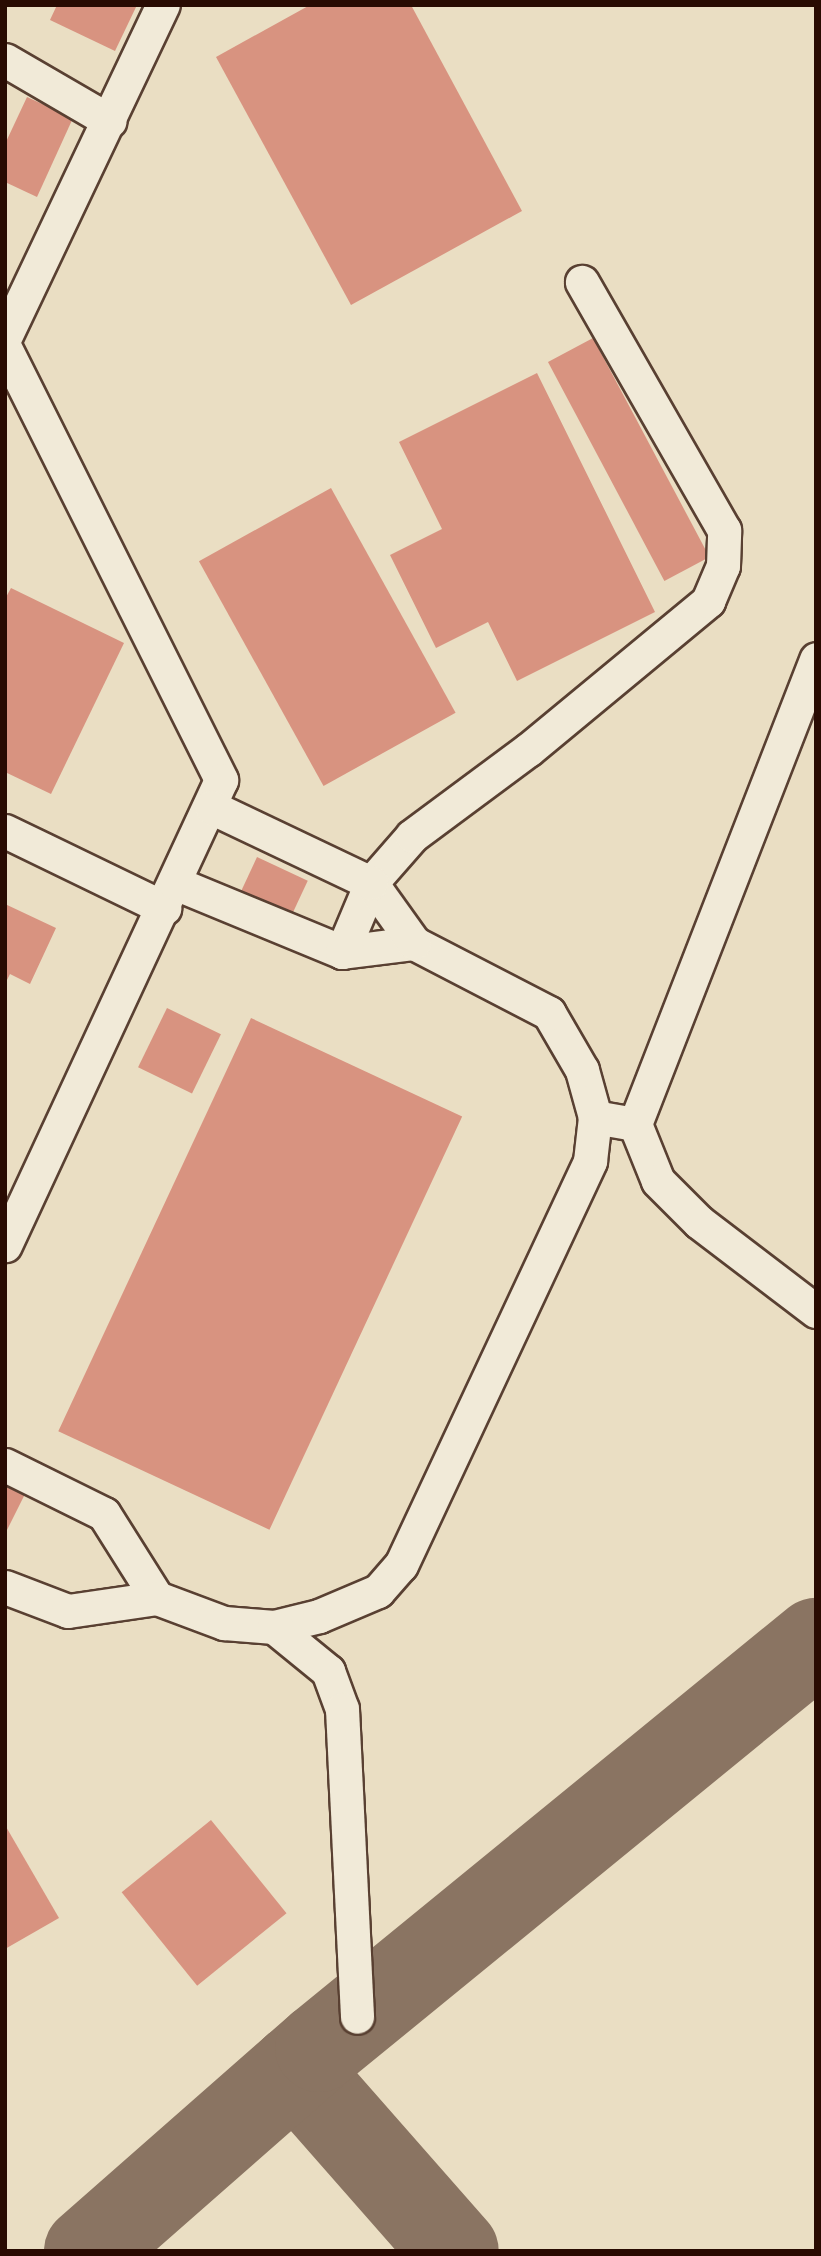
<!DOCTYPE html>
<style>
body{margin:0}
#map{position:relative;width:821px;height:2256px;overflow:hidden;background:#eadec3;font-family:"IM FELL French Canon",serif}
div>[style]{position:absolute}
.taxiway>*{height:88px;margin:-44px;padding:0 44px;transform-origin:44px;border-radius:44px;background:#8a7462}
.building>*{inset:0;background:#d89380;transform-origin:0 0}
.roads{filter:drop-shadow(2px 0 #594032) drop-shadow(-2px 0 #594032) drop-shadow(0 2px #594032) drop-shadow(0 -2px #594032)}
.minor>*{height:33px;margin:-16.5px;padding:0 16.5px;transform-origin:16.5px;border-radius:16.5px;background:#f1ead8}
span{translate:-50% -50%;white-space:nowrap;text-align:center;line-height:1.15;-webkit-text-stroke:6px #f1ead8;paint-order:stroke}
.frame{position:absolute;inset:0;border:7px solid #290b02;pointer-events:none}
</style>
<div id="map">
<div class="taxiway">
<div style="left:295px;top:2069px;width:242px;rotate:48.7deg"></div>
<div style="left:88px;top:2251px;width:308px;rotate:-41.3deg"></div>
<div style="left:319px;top:2048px;width:642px;rotate:-39.25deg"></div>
</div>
<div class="building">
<div style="clip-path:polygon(57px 5px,137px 5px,115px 51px,50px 20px)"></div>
<div style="clip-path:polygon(310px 5px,411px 5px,522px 211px,351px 305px,216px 57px)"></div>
<div style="clip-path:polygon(27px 97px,73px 118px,37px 197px,5px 182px,5px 144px)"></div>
<div style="left:593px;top:338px;width:248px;height:51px;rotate:62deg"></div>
<div style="clip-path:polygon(537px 373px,655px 612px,517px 681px,488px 622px,436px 648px,390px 555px,442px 529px,399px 442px)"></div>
<div style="left:331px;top:488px;width:257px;height:151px;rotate:61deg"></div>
<div style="clip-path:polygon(11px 588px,124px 643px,51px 794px,5px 772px,5px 599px)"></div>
<div style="left:257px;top:857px;width:56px;height:44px;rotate:25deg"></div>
<div style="clip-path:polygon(5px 904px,56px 928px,30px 984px,10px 974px,5px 984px)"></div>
<div style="left:167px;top:1008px;width:60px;height:66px;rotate:26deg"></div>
<div style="left:251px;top:1018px;width:233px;height:456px;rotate:25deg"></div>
<div style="clip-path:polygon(5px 1482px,26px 1492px,5px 1534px)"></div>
<div style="left:211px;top:1820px;width:120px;height:115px;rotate:51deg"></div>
<div style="clip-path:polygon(5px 1825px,59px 1918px,5px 1949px)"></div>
</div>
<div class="roads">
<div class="minor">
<div style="left:5px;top:60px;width:121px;rotate:30.2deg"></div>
<div style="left:5px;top:337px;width:368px;rotate:-64.6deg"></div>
<div style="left:5px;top:348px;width:483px;rotate:63.4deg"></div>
<div style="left:221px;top:780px;width:513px;rotate:114.92deg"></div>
<div style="left:5px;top:831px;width:177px;rotate:25.8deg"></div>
<div style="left:175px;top:883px;width:181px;rotate:22.4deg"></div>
<div style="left:342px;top:952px;width:73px;rotate:-7.1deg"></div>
<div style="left:342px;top:952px;width:75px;rotate:-67.2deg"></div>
<div style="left:371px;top:883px;width:62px;rotate:-48.9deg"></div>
<div style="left:412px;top:836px;width:144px;rotate:-36.6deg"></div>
<div style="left:528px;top:750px;width:234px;rotate:-39.6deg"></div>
<div style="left:708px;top:601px;width:38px;rotate:-67deg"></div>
<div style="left:723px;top:566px;width:36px;rotate:-88deg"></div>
<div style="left:724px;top:530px;width:286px;rotate:-119.8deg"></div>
<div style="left:595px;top:1117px;width:41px;rotate:9.9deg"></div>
<div style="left:635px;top:1124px;width:499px;rotate:-68.7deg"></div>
<div style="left:635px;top:1124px;width:61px;rotate:68deg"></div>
<div style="left:658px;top:1181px;width:58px;rotate:45deg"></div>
<div style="left:699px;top:1222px;width:147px;rotate:37.3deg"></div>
<div style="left:5px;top:1465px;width:110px;rotate:26.3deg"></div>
<div style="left:104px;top:1514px;width:99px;rotate:57.8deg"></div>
<div style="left:5px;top:1587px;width:67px;rotate:20.9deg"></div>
<div style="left:68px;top:1611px;width:90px;rotate:-8.3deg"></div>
<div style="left:157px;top:1598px;width:72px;rotate:20.5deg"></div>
<div style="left:224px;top:1623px;width:50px;rotate:4.6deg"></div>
<div style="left:274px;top:1627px;width:46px;rotate:-13.7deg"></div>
<div style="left:319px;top:1616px;width:64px;rotate:-23deg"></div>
<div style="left:378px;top:1591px;width:35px;rotate:-49deg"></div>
<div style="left:401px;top:1565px;width:446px;rotate:-64.9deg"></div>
<div style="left:590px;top:1161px;width:44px;rotate:-83.5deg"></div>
<div style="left:595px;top:1117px;width:49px;rotate:-105.5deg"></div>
<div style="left:582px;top:1070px;width:66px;rotate:-120.1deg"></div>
<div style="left:549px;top:1013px;width:152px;rotate:-152.6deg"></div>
<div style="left:414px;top:943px;width:74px;rotate:-125.6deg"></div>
<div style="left:371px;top:883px;width:177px;rotate:-154.6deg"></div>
<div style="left:274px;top:1627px;width:70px;rotate:39.2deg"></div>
<div style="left:328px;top:1671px;width:40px;rotate:69.8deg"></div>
<div style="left:342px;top:1709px;width:308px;rotate:87.2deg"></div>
</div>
</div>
<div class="frame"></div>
</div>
